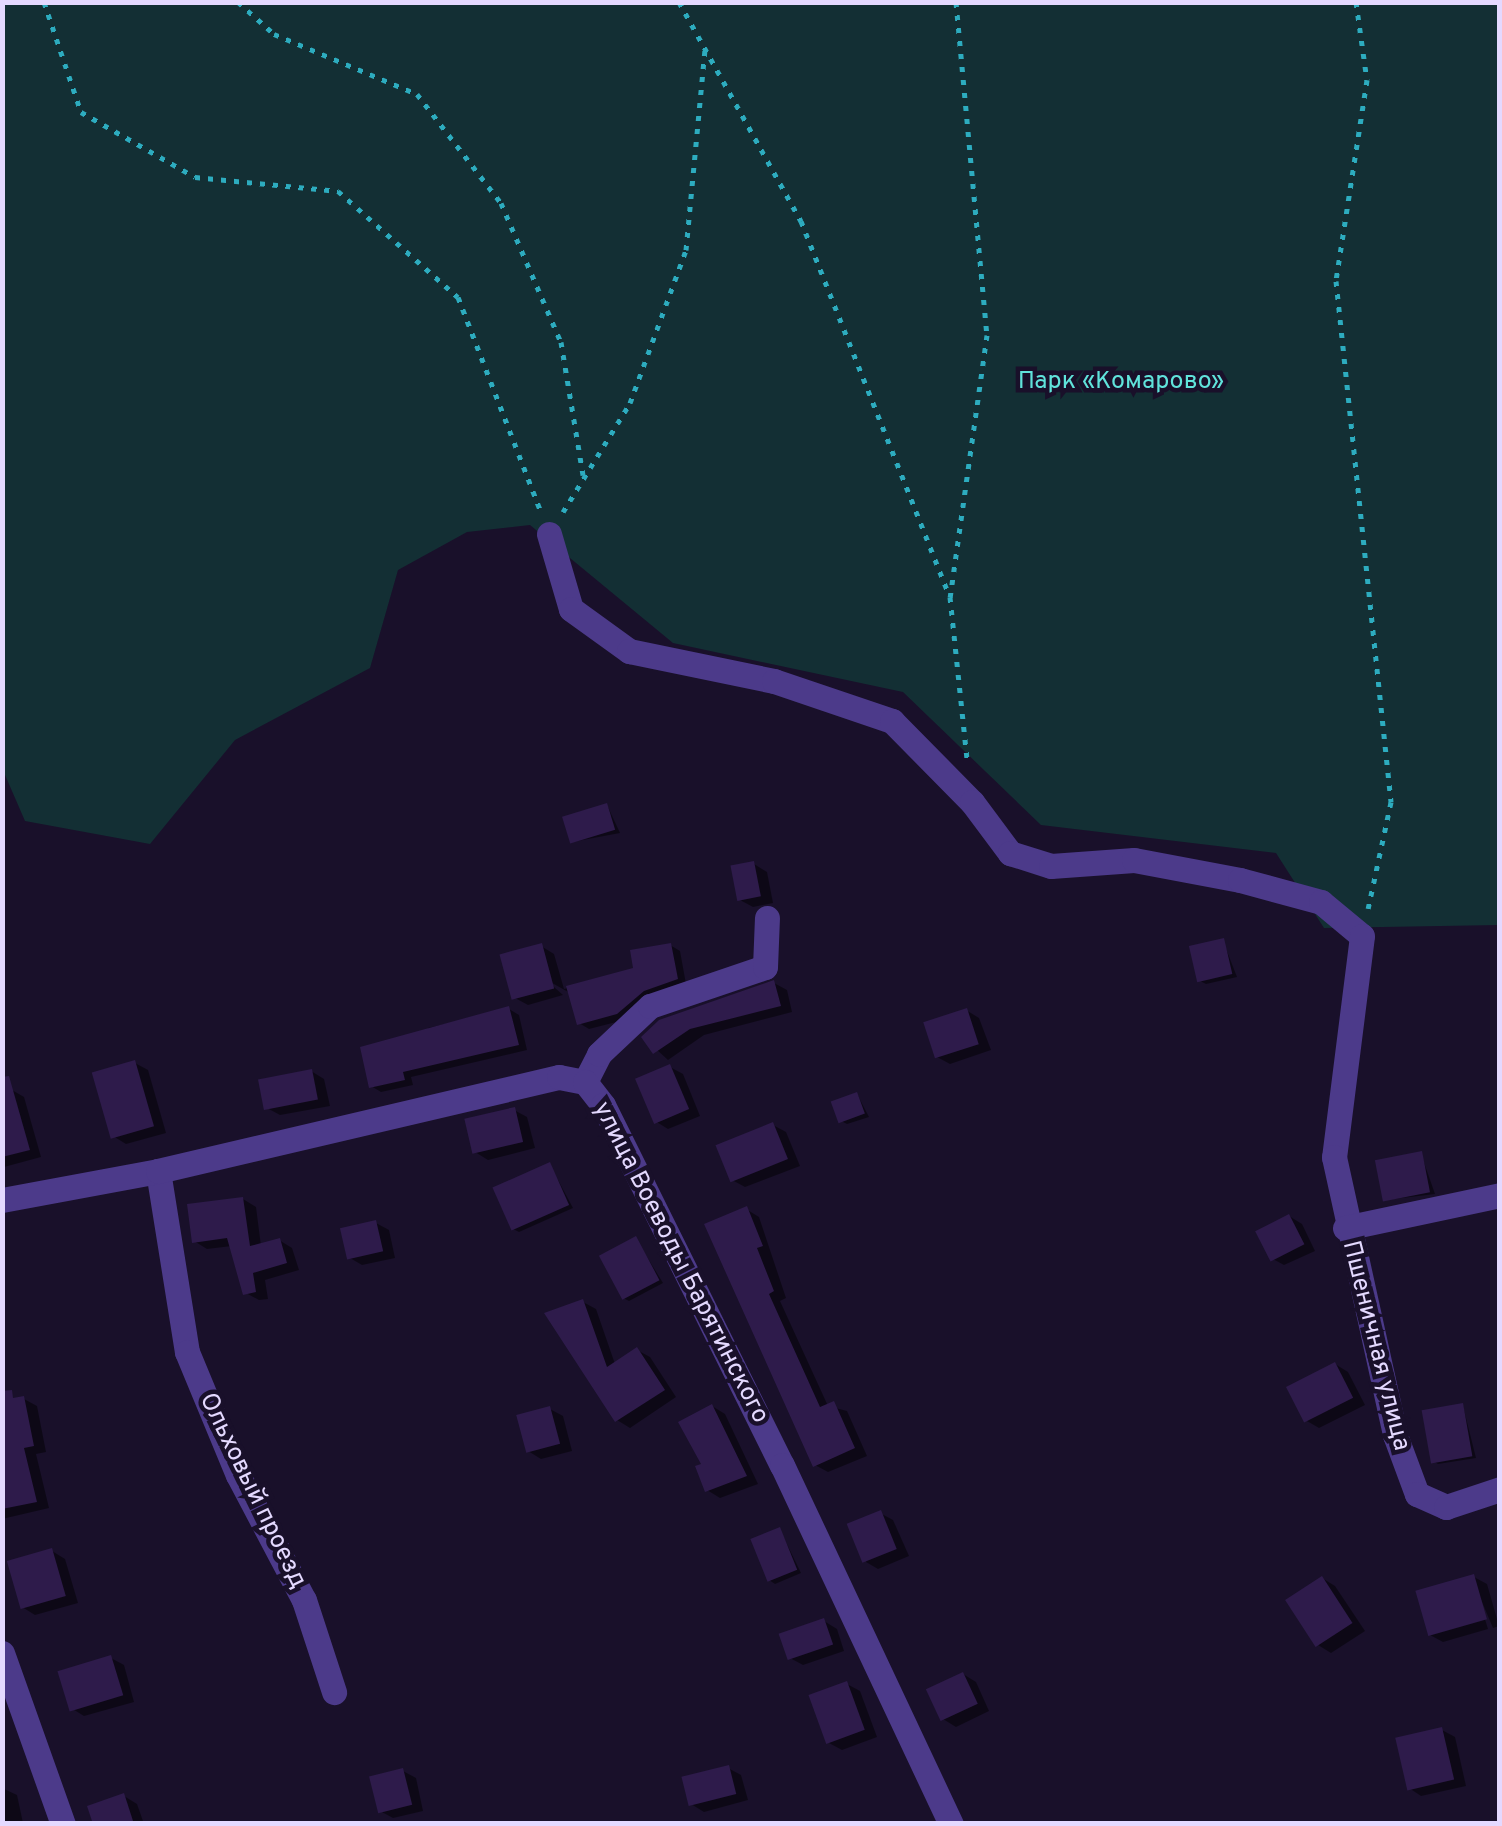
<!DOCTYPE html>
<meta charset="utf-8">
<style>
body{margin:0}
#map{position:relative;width:1502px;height:1826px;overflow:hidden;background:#19102a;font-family:Overpass,sans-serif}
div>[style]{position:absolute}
.green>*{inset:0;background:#132f34}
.shadow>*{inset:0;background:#0007}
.building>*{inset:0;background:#2e1b4b;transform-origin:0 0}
.path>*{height:5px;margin-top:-2.5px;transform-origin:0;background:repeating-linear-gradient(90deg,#2dacbf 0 5px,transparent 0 13px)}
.minor>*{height:25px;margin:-12.5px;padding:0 12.5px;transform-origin:12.5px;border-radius:12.5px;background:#4c3a8a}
span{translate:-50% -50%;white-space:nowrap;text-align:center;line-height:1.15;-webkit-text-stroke:9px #19102a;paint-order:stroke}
.park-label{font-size:25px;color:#60e3db}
.street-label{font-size:25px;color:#e4d9ff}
.frame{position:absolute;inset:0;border:5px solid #e4d9ff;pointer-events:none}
</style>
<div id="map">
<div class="green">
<div style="clip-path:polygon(2px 3px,1499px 3px,1499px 925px,1324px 928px,1276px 853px,1041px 825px,903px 692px,673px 643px,530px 525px,467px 532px,398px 570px,370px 668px,235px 740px,150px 844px,25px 821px,2px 768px)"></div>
</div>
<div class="shadow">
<div style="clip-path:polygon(607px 805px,620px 833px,572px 842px)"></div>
<div style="clip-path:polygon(754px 864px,767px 872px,773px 903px,753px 907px,740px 900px)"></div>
<div style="clip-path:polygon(1223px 941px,1237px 977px,1206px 984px,1200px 981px)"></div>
<div style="clip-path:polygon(670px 945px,680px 951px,686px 984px,628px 1019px,589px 1029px,579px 1023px,570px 993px,545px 979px,563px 995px,528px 1005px,515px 998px,541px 946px,554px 954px,564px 989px,636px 970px)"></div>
<div style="clip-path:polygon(774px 983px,787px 990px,792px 1012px,704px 1035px,668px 1060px,644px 1038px)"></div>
<div style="clip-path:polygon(509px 1009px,519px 1015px,527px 1050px,411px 1077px,413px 1085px,381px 1092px,371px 1086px,430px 1034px,428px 1028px)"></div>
<div style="clip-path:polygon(966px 1010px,979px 1018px,991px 1050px,950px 1064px,937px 1057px)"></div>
<div style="clip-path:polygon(135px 1063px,148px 1070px,166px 1133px,126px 1144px,113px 1136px)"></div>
<div style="clip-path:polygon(670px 1067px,683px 1074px,700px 1116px,668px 1129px,655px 1121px)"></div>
<div style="clip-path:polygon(311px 1071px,324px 1079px,330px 1106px,280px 1115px,267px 1108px)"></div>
<div style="clip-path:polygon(12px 1090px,24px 1097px,41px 1157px,4px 1167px,2px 1092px)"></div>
<div style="clip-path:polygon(857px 1094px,869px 1117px,847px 1124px,841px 1121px)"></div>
<div style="clip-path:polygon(514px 1110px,527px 1117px,535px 1148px,488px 1160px,475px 1152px)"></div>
<div style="clip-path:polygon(773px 1125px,786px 1132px,800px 1166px,745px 1187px,732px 1180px)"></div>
<div style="clip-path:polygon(1421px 1154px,1435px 1194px,1385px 1200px)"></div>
<div style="clip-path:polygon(550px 1165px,573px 1208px,519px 1232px,513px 1229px)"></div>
<div style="clip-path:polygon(243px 1199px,256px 1207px,261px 1246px,279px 1240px,292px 1248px,299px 1270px,265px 1280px,268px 1299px,259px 1300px,246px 1293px,232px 1246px,207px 1249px,194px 1241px)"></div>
<div style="clip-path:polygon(746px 1209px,759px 1217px,786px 1298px,780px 1301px,828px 1406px,847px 1411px,867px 1456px,828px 1472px,815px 1465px,708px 1225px)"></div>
<div style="clip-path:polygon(1289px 1216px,1302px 1224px,1315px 1251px,1284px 1265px,1271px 1258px)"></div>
<div style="clip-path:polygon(376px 1223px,389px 1230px,395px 1258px,362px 1265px,350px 1258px)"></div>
<div style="clip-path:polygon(636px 1239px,663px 1283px,629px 1301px,623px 1298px)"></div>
<div style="clip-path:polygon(583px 1302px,596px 1309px,615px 1364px,637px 1350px,650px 1357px,676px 1397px,630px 1428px,617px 1420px)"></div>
<div style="clip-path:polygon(1335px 1364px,1348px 1372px,1365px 1405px,1319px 1428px,1307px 1421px)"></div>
<div style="clip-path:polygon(24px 1399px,37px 1406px,46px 1452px,36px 1454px,49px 1508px,2px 1519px,2px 1403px)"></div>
<div style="clip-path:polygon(712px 1406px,725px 1414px,758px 1484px,720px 1498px,707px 1490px,705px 1465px)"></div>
<div style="clip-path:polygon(1463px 1406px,1476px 1458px,1438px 1464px,1433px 1461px)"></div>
<div style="clip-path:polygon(550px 1409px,563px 1416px,572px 1451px,541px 1459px,528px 1451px)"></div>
<div style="clip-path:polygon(880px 1513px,893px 1520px,909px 1556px,878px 1569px,866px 1562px)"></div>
<div style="clip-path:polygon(780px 1530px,801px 1573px,775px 1584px,769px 1580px)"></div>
<div style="clip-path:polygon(52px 1551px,65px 1559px,78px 1603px,35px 1615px,22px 1607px)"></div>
<div style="clip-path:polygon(1474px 1577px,1487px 1584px,1499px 1626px,1493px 1628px,1474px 1583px,1488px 1629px,1443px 1642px,1430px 1635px)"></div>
<div style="clip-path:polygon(1322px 1578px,1335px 1586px,1365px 1631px,1331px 1653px,1318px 1645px)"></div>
<div style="clip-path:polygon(824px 1621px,837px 1629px,844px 1651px,803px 1665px,790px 1658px)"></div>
<div style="clip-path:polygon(111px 1658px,124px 1665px,134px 1702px,84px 1716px,71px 1708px)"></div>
<div style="clip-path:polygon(963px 1674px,976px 1682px,989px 1711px,956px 1727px,943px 1719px)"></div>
<div style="clip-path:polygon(847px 1684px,860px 1691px,877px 1737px,842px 1750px,829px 1743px)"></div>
<div style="clip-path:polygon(1442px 1730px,1455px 1737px,1466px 1786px,1421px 1796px,1409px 1788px)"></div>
<div style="clip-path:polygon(728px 1768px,741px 1775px,748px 1800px,704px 1812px,691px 1804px)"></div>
<div style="clip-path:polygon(403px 1771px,416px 1778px,423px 1811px,393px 1818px,380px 1811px)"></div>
<div style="clip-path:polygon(2px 1788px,17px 1795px,23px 1823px,2px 1824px)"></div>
<div style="clip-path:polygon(124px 1796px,137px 1804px,144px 1824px,96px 1824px)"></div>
</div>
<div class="building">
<div style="left:607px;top:803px;width:28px;height:47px;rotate:73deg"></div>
<div style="left:754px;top:861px;width:36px;height:24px;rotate:79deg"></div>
<div style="left:1224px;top:938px;width:37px;height:36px;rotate:77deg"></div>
<div style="left:542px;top:943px;width:47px;height:44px;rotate:75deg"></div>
<div style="clip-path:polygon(671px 943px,678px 979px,644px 991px,617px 1014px,577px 1025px,566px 986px,633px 968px,630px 950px)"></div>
<div style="clip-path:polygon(774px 980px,781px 1006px,690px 1029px,653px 1054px,641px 1037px,659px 1020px)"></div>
<div style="clip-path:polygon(509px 1006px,519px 1045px,403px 1072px,405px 1080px,369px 1088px,360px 1047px)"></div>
<div style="left:967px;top:1008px;width:38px;height:46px;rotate:72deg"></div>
<div style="left:135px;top:1060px;width:69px;height:45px;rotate:74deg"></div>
<div style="left:670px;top:1064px;width:49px;height:38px;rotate:67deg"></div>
<div style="left:312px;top:1069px;width:31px;height:55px;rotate:79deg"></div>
<div style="clip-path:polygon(9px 1076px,30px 1150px,2px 1157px,2px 1077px)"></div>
<div style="left:857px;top:1092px;width:23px;height:28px;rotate:70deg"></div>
<div style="left:515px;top:1107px;width:36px;height:52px;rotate:77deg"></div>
<div style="left:773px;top:1122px;width:40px;height:62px;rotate:68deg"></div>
<div style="left:1422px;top:1151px;width:42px;height:48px;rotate:79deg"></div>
<div style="left:550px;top:1162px;width:47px;height:63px;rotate:66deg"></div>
<div style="clip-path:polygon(243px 1197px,250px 1246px,280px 1238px,287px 1263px,253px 1273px,256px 1292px,243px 1295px,227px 1238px,192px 1243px,187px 1204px)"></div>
<div style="clip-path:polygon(747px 1206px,763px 1246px,757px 1248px,774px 1291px,769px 1294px,820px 1407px,834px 1401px,855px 1448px,813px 1467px,704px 1224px)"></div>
<div style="left:1289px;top:1214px;width:34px;height:38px;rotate:63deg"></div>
<div style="left:376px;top:1220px;width:32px;height:37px;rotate:77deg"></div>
<div style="left:636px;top:1236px;width:50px;height:42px;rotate:62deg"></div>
<div style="clip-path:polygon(583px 1299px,607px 1367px,637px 1347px,665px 1390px,615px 1422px,544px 1313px)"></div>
<div style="left:1335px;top:1362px;width:40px;height:55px;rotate:63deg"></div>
<div style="clip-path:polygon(12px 1390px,13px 1398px,24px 1396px,34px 1446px,24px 1448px,37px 1502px,2px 1509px,2px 1391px)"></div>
<div style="left:1463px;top:1403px;width:54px;height:42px;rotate:80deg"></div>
<div style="clip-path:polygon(712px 1404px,747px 1476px,705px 1492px,695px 1466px,701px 1464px,678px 1422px)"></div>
<div style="left:550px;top:1406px;width:39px;height:35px;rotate:75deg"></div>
<div style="left:881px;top:1510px;width:42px;height:37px;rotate:68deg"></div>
<div style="left:780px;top:1527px;width:46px;height:32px;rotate:68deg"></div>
<div style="left:52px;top:1548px;width:50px;height:47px;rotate:74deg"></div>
<div style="left:1474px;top:1574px;width:47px;height:61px;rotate:74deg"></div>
<div style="left:1322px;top:1576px;width:56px;height:44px;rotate:57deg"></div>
<div style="left:824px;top:1618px;width:28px;height:48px;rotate:71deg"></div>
<div style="left:111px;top:1655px;width:42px;height:56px;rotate:73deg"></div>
<div style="left:963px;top:1672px;width:35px;height:41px;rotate:65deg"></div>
<div style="left:847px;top:1681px;width:52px;height:41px;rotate:70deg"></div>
<div style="left:1442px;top:1727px;width:54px;height:48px;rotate:77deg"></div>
<div style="left:729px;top:1765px;width:30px;height:49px;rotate:76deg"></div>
<div style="left:403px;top:1768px;width:38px;height:35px;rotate:76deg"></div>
<div style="clip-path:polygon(124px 1793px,134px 1824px,93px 1824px,87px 1806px)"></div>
</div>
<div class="path">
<div style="left:44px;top:2px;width:116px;rotate:71.4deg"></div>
<div style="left:81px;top:112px;width:131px;rotate:29.7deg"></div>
<div style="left:195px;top:177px;width:144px;rotate:5.6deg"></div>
<div style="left:338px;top:191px;width:160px;rotate:41.5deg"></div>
<div style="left:458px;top:297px;width:228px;rotate:68.9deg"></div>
<div style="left:238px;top:2px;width:48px;rotate:41.6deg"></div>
<div style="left:274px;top:34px;width:155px;rotate:22.8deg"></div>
<div style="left:417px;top:94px;width:138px;rotate:52.4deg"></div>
<div style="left:501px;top:203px;width:151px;rotate:66.7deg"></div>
<div style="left:561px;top:342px;width:135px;rotate:80.6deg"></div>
<div style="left:679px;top:2px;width:251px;rotate:60.9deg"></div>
<div style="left:801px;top:221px;width:401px;rotate:68.4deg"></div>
<div style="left:956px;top:2px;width:334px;rotate:84.7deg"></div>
<div style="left:987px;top:335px;width:265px;rotate:98deg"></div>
<div style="left:950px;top:597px;width:163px;rotate:84deg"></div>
<div style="left:1356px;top:2px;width:79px;rotate:82deg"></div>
<div style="left:1367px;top:80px;width:203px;rotate:98.8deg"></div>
<div style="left:1336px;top:281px;width:524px;rotate:83.97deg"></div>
<div style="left:1391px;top:802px;width:109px;rotate:102.1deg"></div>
<div style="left:563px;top:512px;width:128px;rotate:-58.4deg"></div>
<div style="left:630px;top:403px;width:163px;rotate:-69.9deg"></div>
<div style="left:686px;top:250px;width:201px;rotate:-84.6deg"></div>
</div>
<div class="minor">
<div style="left:549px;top:534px;width:78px;rotate:73.7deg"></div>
<div style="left:571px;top:609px;width:72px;rotate:35.9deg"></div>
<div style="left:629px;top:651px;width:148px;rotate:11.7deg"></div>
<div style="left:774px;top:681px;width:125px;rotate:18.7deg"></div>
<div style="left:892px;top:721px;width:114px;rotate:45.4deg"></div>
<div style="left:972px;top:802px;width:64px;rotate:53.3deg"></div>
<div style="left:1010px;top:853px;width:43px;rotate:17.6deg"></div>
<div style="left:1051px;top:866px;width:83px;rotate:-4.1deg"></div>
<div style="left:1134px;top:860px;width:108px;rotate:10.7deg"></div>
<div style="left:1240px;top:880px;width:84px;rotate:15.2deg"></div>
<div style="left:1321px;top:902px;width:53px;rotate:39.7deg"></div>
<div style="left:1362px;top:936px;width:223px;rotate:97.2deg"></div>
<div style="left:1334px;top:1157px;width:285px;rotate:77.6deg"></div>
<div style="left:1395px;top:1435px;width:63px;rotate:69.6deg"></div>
<div style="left:1417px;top:1494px;width:32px;rotate:24deg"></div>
<div style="left:1446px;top:1507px;width:57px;rotate:-18.4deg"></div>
<div style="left:585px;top:1082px;width:31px;rotate:-63deg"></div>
<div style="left:599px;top:1054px;width:70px;rotate:-43.3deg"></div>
<div style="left:650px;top:1006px;width:121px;rotate:-18.7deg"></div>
<div style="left:765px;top:967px;width:49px;rotate:-87.7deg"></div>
<div style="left:158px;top:1171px;width:183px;rotate:80.9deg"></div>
<div style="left:187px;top:1352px;width:133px;rotate:67.5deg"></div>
<div style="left:238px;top:1475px;width:141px;rotate:62.2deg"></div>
<div style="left:304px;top:1600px;width:97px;rotate:71.9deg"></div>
<div style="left:2px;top:1200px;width:159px;rotate:-10.5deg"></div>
<div style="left:158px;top:1171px;width:412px;rotate:-13.2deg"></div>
<div style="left:559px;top:1077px;width:26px;rotate:11deg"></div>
<div style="left:585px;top:1082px;width:29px;rotate:52deg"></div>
<div style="left:603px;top:1105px;width:402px;rotate:63.6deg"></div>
<div style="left:782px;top:1465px;width:397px;rotate:64.8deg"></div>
<div style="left:1345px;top:1228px;width:158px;rotate:-12deg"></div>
<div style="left:2px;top:1653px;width:182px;rotate:70.4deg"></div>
</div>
<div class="park-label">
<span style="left:1121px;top:382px">Парк «Комарово»</span>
</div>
<div class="street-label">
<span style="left:680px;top:1263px;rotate:63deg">улица Воеводы Барятинского</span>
<span style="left:1375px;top:1346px;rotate:76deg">Пшеничная улица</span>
<span style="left:252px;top:1491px;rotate:64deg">Ольховый проезд</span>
</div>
<div class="frame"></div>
</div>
